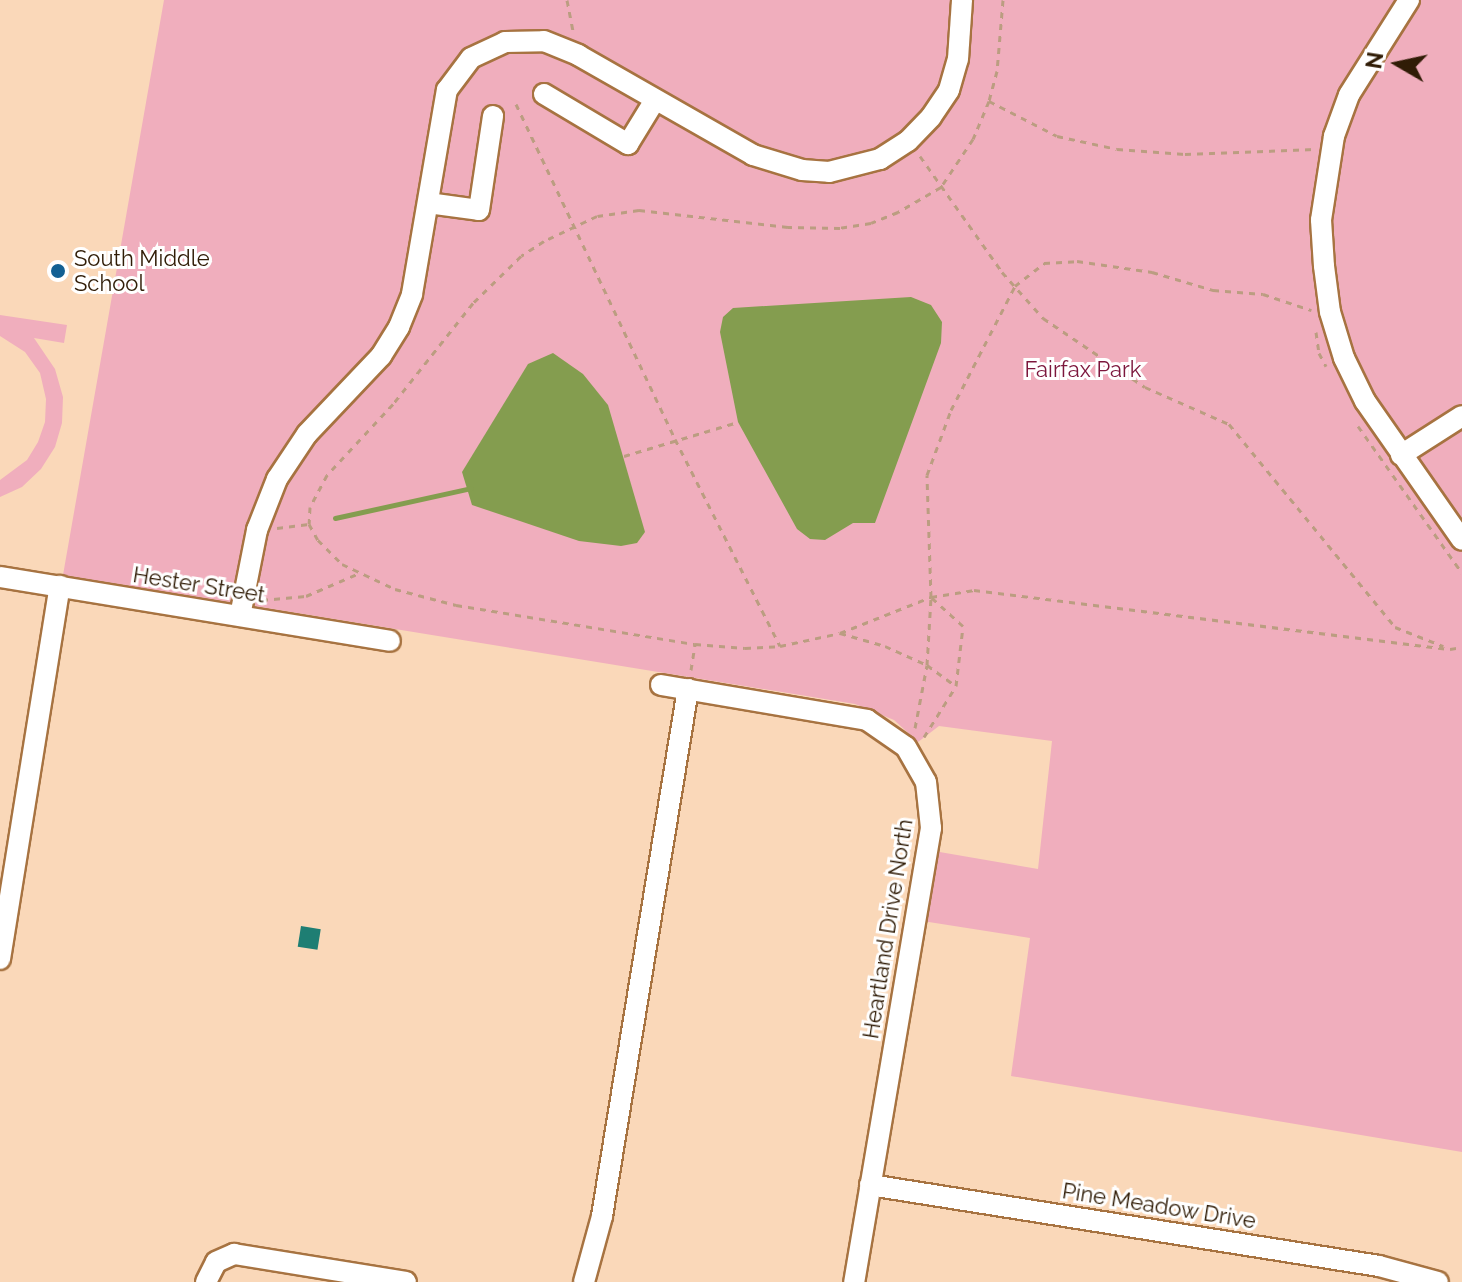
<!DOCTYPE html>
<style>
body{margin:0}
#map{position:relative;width:1462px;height:1282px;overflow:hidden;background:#fad8b9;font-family:Raleway,sans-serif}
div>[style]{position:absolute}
.green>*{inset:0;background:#f0aebd}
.water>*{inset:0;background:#849d4f}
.stream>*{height:5px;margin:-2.5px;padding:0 2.5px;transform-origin:2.5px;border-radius:2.5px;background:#849d4f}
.building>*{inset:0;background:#1e7e73;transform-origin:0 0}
.path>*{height:3px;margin-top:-1.5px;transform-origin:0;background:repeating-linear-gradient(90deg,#bb9d81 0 6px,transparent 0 12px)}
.roads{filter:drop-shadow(2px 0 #a77341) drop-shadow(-2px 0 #a77341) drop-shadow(0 2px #a77341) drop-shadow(0 -2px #a77341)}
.minor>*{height:20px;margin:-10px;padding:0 10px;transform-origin:10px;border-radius:10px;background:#fff}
.dots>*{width:22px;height:22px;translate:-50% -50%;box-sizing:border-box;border:4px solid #fff;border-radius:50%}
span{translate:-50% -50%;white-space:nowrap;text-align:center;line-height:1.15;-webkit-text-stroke:6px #fff;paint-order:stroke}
.poi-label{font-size:22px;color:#301c06}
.left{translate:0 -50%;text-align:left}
.park-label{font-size:22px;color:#7c163c}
.street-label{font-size:22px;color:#301c06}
.north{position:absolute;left:1358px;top:24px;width:80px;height:80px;-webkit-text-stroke:6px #fff;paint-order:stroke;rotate:279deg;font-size:22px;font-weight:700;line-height:32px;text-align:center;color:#301c06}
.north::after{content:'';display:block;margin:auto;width:28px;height:36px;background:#301c06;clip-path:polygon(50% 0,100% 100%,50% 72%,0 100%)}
</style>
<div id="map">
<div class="green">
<div style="clip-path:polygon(164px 0,1462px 0,1462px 1152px,1011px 1076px,1030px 938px,916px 920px,928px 850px,1038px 869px,1052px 741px,939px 726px,918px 742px,894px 720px,855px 704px,63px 575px)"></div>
<div style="clip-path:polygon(0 315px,67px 325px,64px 343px,34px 338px,55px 369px,63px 397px,62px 423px,55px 447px,41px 469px,22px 487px,0 497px,0 480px,27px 460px,38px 442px,45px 422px,46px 399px,40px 373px,25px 352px,0 336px)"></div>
</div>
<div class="water">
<div style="clip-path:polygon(911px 297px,931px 305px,942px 322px,941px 343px,875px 523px,853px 523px,825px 540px,810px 539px,797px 529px,738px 422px,720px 332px,723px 317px,733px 308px)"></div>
<div style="clip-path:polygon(553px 353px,583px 374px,608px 405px,645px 532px,637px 543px,621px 546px,579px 541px,472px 505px,462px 472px,528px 364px)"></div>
</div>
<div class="stream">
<div style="left:335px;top:518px;width:139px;rotate:-12.4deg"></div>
</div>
<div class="building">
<div style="left:301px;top:926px;width:20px;height:21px;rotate:9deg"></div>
</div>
<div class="path">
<div style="left:567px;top:0;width:36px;rotate:79deg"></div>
<div style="left:1003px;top:0;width:71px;rotate:94.8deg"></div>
<div style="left:997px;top:71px;width:31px;rotate:105deg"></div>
<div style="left:989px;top:101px;width:41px;rotate:112.8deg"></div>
<div style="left:973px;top:139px;width:58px;rotate:123.7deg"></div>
<div style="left:941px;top:187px;width:50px;rotate:149.8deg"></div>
<div style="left:898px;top:212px;width:29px;rotate:158deg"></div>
<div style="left:871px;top:223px;width:31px;rotate:171deg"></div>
<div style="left:840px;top:228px;width:52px;rotate:-178.9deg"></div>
<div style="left:788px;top:227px;width:150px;rotate:-173.5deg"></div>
<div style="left:639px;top:210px;width:42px;rotate:171.9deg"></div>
<div style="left:597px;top:216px;width:59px;rotate:154.7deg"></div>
<div style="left:544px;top:241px;width:27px;rotate:147deg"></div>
<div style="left:521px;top:256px;width:67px;rotate:135.6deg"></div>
<div style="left:473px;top:303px;width:129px;rotate:128.4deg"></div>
<div style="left:393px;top:404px;width:97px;rotate:132.9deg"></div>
<div style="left:327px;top:475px;width:36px;rotate:118deg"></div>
<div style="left:310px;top:507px;width:17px;rotate:93deg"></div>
<div style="left:309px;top:524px;width:18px;rotate:61deg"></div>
<div style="left:318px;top:540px;width:34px;rotate:45deg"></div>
<div style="left:342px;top:564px;width:59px;rotate:25.3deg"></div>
<div style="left:395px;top:589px;width:63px;rotate:14.7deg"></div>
<div style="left:456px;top:605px;width:242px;rotate:9.3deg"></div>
<div style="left:695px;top:644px;width:50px;rotate:4.6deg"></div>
<div style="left:745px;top:648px;width:35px;rotate:-3deg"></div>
<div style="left:780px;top:646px;width:61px;rotate:-12.2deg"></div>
<div style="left:840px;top:633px;width:98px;rotate:-21.6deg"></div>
<div style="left:931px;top:597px;width:44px;rotate:-9.2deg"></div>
<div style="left:974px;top:590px;width:480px;rotate:7.1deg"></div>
<div style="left:989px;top:101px;width:76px;rotate:27.2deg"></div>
<div style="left:1057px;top:136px;width:61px;rotate:12.2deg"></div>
<div style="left:1117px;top:149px;width:68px;rotate:4.2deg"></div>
<div style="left:1185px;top:154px;width:130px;rotate:-2.2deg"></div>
<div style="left:516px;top:104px;width:371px;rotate:64.6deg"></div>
<div style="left:675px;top:439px;width:232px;rotate:63.1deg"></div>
<div style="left:920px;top:156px;width:142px;rotate:54.7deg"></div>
<div style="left:1002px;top:272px;width:62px;rotate:48.3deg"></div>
<div style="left:1043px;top:318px;width:123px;rotate:34.1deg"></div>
<div style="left:1145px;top:387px;width:92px;rotate:23.8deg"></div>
<div style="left:1229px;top:424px;width:262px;rotate:50.7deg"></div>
<div style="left:1395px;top:627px;width:52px;rotate:21.6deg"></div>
<div style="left:1316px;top:332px;width:21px;rotate:82deg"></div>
<div style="left:1319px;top:353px;width:15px;rotate:62deg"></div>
<div style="left:1358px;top:426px;width:180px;rotate:54.7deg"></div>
<div style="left:624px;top:456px;width:119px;rotate:-16.6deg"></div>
<div style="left:277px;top:528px;width:32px;rotate:-7deg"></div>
<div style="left:262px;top:600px;width:44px;rotate:-5.2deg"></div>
<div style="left:306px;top:596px;width:56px;rotate:-23.3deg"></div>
<div style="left:840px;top:633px;width:47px;rotate:16.1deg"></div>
<div style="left:885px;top:646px;width:46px;rotate:24.3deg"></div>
<div style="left:927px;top:665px;width:34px;rotate:36deg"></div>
<div style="left:1450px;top:649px;width:12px;rotate:-9deg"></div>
<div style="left:691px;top:670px;width:26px;rotate:-81deg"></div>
<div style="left:915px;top:728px;width:64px;rotate:-79.2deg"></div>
<div style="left:927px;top:665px;width:68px;rotate:-86.6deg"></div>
<div style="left:924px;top:737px;width:60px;rotate:-57.9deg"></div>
<div style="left:956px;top:686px;width:60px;rotate:-83.3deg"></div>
<div style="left:963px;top:626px;width:43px;rotate:-137.8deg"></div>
<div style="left:931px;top:597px;width:122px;rotate:-91.9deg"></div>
<div style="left:927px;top:475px;width:69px;rotate:-69.7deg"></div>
<div style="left:951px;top:410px;width:140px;rotate:-62.7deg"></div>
<div style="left:1015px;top:286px;width:37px;rotate:-38deg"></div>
<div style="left:1044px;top:263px;width:33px;rotate:-3deg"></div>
<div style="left:1077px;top:261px;width:76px;rotate:8.3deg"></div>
<div style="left:1152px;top:272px;width:64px;rotate:16.4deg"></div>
<div style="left:1213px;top:290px;width:50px;rotate:4.6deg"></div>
<div style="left:1263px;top:294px;width:51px;rotate:18.4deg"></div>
</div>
<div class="roads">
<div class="minor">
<div style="left:1409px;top:0;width:112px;rotate:122.3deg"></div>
<div style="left:1349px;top:95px;width:44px;rotate:110.1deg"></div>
<div style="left:1334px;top:136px;width:85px;rotate:98.8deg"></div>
<div style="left:1321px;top:220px;width:46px;rotate:86.3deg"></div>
<div style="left:1324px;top:266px;width:46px;rotate:82.6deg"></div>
<div style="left:1330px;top:312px;width:48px;rotate:73.1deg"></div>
<div style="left:1344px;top:358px;width:48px;rotate:64deg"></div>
<div style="left:1365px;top:401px;width:169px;rotate:55.1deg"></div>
<div style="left:544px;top:94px;width:98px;rotate:30.8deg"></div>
<div style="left:628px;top:144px;width:52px;rotate:-58.5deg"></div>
<div style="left:428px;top:203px;width:51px;rotate:7.8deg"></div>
<div style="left:479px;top:210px;width:95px;rotate:-81.5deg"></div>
<div style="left:1401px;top:455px;width:72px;rotate:-32.6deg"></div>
<div style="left:0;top:577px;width:395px;rotate:9.3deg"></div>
<div style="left:240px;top:616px;width:88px;rotate:-78.8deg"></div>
<div style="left:257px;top:530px;width:55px;rotate:-68.6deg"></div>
<div style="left:277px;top:479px;width:54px;rotate:-56.3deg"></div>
<div style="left:307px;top:434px;width:108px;rotate:-46.5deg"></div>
<div style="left:381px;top:356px;width:34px;rotate:-58deg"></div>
<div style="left:399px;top:327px;width:35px;rotate:-68deg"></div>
<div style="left:412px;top:294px;width:207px;rotate:-80.3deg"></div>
<div style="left:447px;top:90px;width:40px;rotate:-53deg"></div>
<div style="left:471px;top:58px;width:38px;rotate:-25deg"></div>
<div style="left:505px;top:42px;width:39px;rotate:-1deg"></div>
<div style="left:544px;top:41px;width:37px;rotate:22deg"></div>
<div style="left:578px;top:55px;width:202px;rotate:29.7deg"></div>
<div style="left:753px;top:155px;width:51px;rotate:17deg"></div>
<div style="left:802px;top:170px;width:27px;rotate:4deg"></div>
<div style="left:829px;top:172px;width:53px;rotate:-14.3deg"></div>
<div style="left:880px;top:159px;width:33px;rotate:-33deg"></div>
<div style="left:908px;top:141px;width:33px;rotate:-46deg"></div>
<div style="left:931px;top:117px;width:32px;rotate:-56deg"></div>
<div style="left:949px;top:90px;width:32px;rotate:-74deg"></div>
<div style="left:958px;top:59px;width:59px;rotate:-86.1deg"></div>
<div style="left:661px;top:685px;width:209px;rotate:9.6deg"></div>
<div style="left:867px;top:720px;width:47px;rotate:34.7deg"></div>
<div style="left:906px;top:747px;width:40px;rotate:60.3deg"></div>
<div style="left:926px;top:782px;width:46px;rotate:83.8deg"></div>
<div style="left:931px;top:828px;width:460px;rotate:99.6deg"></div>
<div style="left:0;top:959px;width:378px;rotate:-80.9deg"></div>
<div style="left:870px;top:1185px;width:515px;rotate:9.04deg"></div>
<div style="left:1379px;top:1266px;width:61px;rotate:15.2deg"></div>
<div style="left:206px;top:1282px;width:22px;rotate:-63deg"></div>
<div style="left:216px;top:1262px;width:20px;rotate:-24deg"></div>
<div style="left:234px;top:1254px;width:174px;rotate:9.2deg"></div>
<div style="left:584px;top:1282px;width:68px;rotate:-74.7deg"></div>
<div style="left:602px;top:1216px;width:534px;rotate:-80.73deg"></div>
</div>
</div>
<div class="dots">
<div style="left:58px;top:271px;background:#136093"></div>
</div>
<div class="poi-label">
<span class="left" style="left:74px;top:271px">South Middle<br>School</span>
</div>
<div class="park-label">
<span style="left:1083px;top:370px">Fairfax Park</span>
</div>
<div class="street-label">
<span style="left:199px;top:585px;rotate:9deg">Hester Street</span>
<span style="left:888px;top:929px;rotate:-81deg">Heartland Drive North</span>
<span style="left:1159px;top:1206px;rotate:9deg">Pine Meadow Drive</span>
</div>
<div class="north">N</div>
</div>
